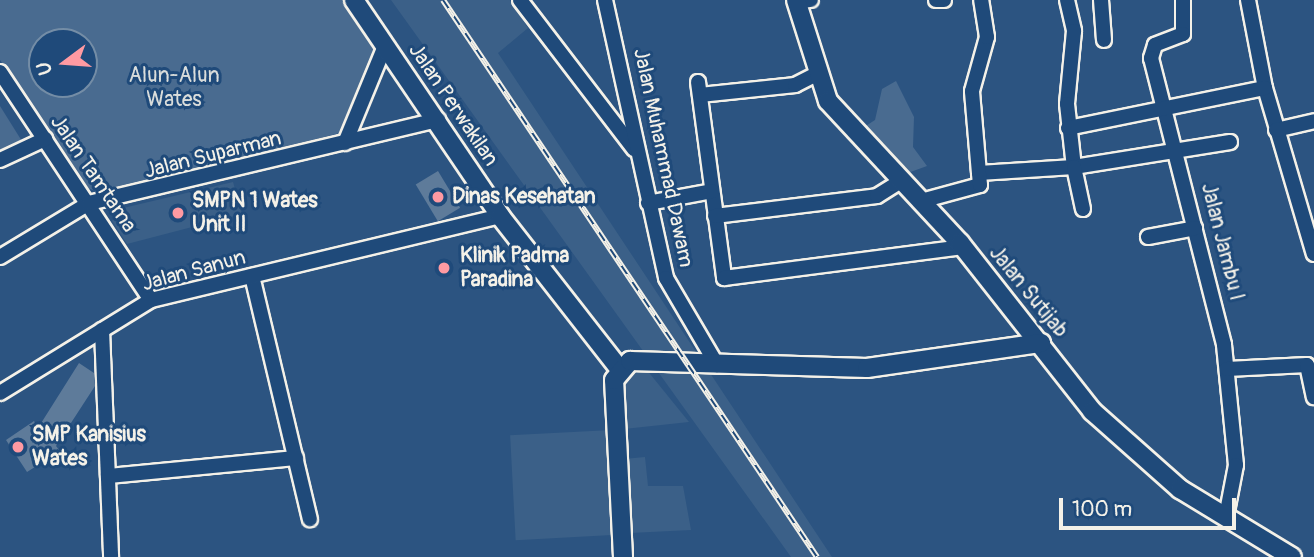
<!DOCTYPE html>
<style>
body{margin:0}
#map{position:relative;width:1314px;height:557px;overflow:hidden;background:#2c5481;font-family:Pangolin,sans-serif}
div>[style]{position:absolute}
.built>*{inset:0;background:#3b6088;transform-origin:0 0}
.green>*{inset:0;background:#496b90}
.building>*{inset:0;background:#5e7b9a;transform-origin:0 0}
.roads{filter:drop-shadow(2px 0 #f4f1e8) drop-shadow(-2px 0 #f4f1e8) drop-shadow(0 2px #f4f1e8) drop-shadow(0 -2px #f4f1e8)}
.minor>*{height:14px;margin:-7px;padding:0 7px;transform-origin:7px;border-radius:7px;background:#1f4a7a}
.major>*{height:18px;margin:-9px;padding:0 9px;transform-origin:9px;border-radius:9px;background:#1f4a7a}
.rail>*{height:6px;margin-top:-3px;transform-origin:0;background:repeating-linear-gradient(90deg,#1f4a7a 0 10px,#f4f1e8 0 20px);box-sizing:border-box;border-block:2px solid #f4f1e8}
.dots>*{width:19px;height:19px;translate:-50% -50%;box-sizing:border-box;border:4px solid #1f4a7a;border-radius:50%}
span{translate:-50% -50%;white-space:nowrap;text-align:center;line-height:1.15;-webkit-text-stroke:6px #1f4a7a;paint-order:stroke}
.park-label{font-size:21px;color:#dadddb}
.street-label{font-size:21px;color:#f4f1e8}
.poi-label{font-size:21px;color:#f4f1e8;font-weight:700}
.left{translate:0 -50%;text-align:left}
.north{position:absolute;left:28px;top:28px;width:70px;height:70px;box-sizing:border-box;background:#1f4a7a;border:2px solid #748da6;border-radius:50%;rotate:254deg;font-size:19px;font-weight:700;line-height:28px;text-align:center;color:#f4f1e8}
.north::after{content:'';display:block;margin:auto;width:24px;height:32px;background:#ff9aa2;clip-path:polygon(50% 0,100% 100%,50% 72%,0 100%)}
.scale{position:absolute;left:1059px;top:498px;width:177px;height:32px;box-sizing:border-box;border:4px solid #f4f1e8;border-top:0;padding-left:9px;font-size:21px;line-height:24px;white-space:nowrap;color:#f4f1e8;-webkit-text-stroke:5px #1f4a7a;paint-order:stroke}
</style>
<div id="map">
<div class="built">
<div style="clip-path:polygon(391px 0,510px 0,528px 28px,498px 53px,832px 557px,791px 557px)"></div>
<div style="clip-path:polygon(233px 182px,242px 214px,127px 244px,112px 221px,119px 209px)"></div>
<div style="clip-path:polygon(639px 368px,646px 369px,689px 422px,624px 429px,622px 379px)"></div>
<div style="left:611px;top:430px;width:105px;height:101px;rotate:87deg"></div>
<div style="clip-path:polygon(645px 457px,648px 486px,683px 486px,691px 530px,630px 533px,624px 459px)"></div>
</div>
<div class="green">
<div style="clip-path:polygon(evenodd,0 0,343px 0,375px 47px,343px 132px,110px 196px,87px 188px,0 60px,0 0,42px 42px,84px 42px,84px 84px,42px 84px,42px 42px)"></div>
<div style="clip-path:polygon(896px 81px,914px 117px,913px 147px,927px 166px,905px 174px,861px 129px,875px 120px,882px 89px)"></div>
<div style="clip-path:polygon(0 106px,25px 146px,0 154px)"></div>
</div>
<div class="building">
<div style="left:438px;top:171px;width:43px;height:26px;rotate:59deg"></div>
<div style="clip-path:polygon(79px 363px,94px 373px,95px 386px,56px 446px,60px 451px,27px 472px,6px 440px,34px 421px,38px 428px)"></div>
</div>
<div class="roads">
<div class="minor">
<div style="left:520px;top:0;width:188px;rotate:52.6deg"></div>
<div style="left:605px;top:0;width:285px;rotate:77.6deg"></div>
<div style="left:666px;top:278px;width:101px;rotate:59.6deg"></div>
<div style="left:936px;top:0;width:8px"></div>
<div style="left:1067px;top:0;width:32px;rotate:77deg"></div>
<div style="left:1074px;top:31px;width:73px;rotate:95.5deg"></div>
<div style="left:1067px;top:104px;width:63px;rotate:83.7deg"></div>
<div style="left:1074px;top:167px;width:158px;rotate:-9.1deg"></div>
<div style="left:1101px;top:0;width:40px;rotate:85.7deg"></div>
<div style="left:1183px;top:0;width:34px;rotate:90deg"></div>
<div style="left:1183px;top:34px;width:30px;rotate:159deg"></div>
<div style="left:1155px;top:45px;width:14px;rotate:107deg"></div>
<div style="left:1151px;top:58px;width:296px;rotate:75.7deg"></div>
<div style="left:1224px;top:345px;width:121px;rotate:84.3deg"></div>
<div style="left:1236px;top:465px;width:53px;rotate:100.9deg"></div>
<div style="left:1248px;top:0;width:90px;rotate:79.1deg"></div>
<div style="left:1265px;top:88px;width:173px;rotate:73.6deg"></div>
<div style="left:796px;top:2px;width:15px;rotate:-8deg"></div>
<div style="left:0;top:72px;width:273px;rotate:56.5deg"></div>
<div style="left:698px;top:82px;width:198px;rotate:82.4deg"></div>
<div style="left:724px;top:278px;width:241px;rotate:-7.4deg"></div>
<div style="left:700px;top:95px;width:96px;rotate:-6deg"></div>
<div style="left:795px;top:85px;width:22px;rotate:-27deg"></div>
<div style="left:1068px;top:128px;width:201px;rotate:-11.5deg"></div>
<div style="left:1276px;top:130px;width:39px;rotate:-13deg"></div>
<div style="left:345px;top:143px;width:105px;rotate:-67.6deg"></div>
<div style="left:0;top:160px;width:50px;rotate:-25deg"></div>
<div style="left:979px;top:173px;width:95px;rotate:-3.6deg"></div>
<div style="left:1074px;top:167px;width:43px;rotate:77.9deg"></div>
<div style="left:921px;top:201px;width:61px;rotate:-15.2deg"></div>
<div style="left:980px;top:185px;width:94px;rotate:-94.9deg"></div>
<div style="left:972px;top:91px;width:56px;rotate:-74.5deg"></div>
<div style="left:987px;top:37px;width:37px;rotate:-99deg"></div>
<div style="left:648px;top:203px;width:65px;rotate:-10.6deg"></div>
<div style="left:715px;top:216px;width:163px;rotate:-7deg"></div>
<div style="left:877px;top:196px;width:28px;rotate:-32deg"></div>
<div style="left:1148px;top:237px;width:48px;rotate:-10.8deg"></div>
<div style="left:0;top:257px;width:104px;rotate:-31.2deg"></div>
<div style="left:89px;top:203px;width:359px;rotate:-13.4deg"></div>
<div style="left:252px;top:276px;width:250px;rotate:76.6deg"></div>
<div style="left:102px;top:330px;width:227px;rotate:87.7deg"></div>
<div style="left:1227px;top:369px;width:80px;rotate:-2.9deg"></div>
<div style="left:1307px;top:365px;width:33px;rotate:78deg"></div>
<div style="left:0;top:393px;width:177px;rotate:-31.6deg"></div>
<div style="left:151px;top:300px;width:359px;rotate:-13.5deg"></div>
<div style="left:108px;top:476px;width:189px;rotate:-5.5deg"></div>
</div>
<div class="major">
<div style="left:354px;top:0;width:261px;rotate:55.9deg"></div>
<div style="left:500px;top:216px;width:192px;rotate:52deg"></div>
<div style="left:796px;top:0;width:106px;rotate:72.4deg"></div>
<div style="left:828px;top:101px;width:194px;rotate:47.1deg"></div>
<div style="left:960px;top:243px;width:214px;rotate:51.8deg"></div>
<div style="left:1092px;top:411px;width:118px;rotate:41.6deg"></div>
<div style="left:1180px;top:489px;width:131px;rotate:31.3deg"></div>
<div style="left:623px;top:557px;width:177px;rotate:-92.9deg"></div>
<div style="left:614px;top:380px;width:25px;rotate:-50deg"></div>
<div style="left:630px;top:361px;width:237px;rotate:1.7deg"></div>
<div style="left:867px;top:368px;width:176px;rotate:-8.2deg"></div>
</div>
</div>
<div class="rail">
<div style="left:443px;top:0;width:671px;rotate:56.12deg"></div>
</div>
<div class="dots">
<div style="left:438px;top:197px;background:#ff9aa2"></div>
<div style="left:178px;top:213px;background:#ff9aa2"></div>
<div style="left:444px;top:268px;background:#ff9aa2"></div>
<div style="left:18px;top:447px;background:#ff9aa2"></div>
</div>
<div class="park-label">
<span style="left:174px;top:88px">Alun-Alun<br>Wates</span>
</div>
<div class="street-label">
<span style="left:453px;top:105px;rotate:56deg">Jalan Perwakilan</span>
<span style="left:213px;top:155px;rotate:-14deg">Jalan Suparman</span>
<span style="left:663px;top:158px;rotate:78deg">Jalan Muhammad Dawam</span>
<span style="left:93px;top:174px;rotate:56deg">Jalan Tamtama</span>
<span style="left:1222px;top:242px;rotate:76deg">Jalan Jambu I</span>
<span style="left:194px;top:271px;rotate:-15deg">Jalan Sanun</span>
<span style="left:1028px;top:292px;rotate:51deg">Jalan Sutijab</span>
</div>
<div class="poi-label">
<span class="left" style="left:452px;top:197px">Dinas Kesehatan</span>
<span class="left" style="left:192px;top:213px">SMPN 1 Wates<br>Unit II</span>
<span class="left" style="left:460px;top:268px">Klinik Padma<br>Paradina</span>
<span class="left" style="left:32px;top:447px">SMP Kanisius<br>Wates</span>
</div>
<div class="north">U</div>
<div class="scale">100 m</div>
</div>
